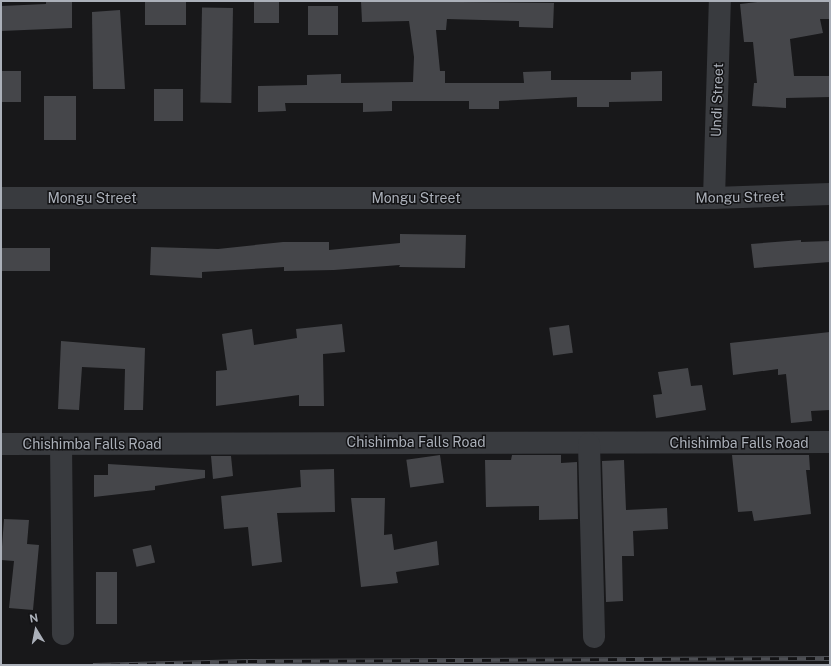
<!DOCTYPE html>
<style>
body{margin:0}
#map{position:relative;width:831px;height:666px;overflow:hidden;background:#18181a;font-family:"Public Sans",sans-serif}
div>[style]{position:absolute}
.building>*{inset:0;background:#45464a;transform-origin:0 0}
.minor>*{height:22px;margin:-11px;padding:0 11px;transform-origin:11px;border-radius:11px;background:#393b3f}
.rail>*{height:4.5px;margin-top:-2.25px;transform-origin:0;background:repeating-linear-gradient(90deg,#131315 0 9px,#4d4f54 0 18px);box-sizing:border-box;border-block:1px solid #4d4f54}
span{translate:-50% -50%;white-space:nowrap;text-align:center;line-height:1.15;-webkit-text-stroke:3px #131315;paint-order:stroke}
.street-label{font-size:14px;color:#abb0b9}
.frame{position:absolute;inset:0;border:2px solid #abb0b9;pointer-events:none}
.north{position:absolute;left:16px;top:610px;width:40px;height:40px;-webkit-text-stroke:3px #131315;paint-order:stroke;rotate:350deg;font-size:11px;font-weight:700;line-height:16px;text-align:center;color:#abb0b9}
.north::after{content:'';display:block;margin:auto;width:14px;height:18px;background:#abb0b9;clip-path:polygon(50% 0,100% 100%,50% 72%,0 100%)}
</style>
<div id="map">
<div class="building">
<div style="clip-path:polygon(46px 1px,72px 1px,72px 28px,1px 31px,1px 6px,46px 4px)"></div>
<div style="left:254px;top:1px;width:25px;height:22px"></div>
<div style="clip-path:polygon(361px 1px,554px 3px,553px 28px,519px 27px,519px 21px,447px 19px,446px 30px,436px 30px,440px 71px,445px 71px,445px 83px,524px 83px,523px 72px,551px 71px,551px 80px,631px 80px,631px 72px,662px 71px,662px 101px,609px 102px,609px 107px,577px 107px,577px 97px,499px 101px,499px 109px,469px 109px,469px 101px,392px 101px,392px 111px,363px 112px,363px 103px,285px 103px,286px 111px,258px 112px,258px 86px,307px 85px,307px 75px,341px 74px,341px 83px,413px 82px,414px 57px,409px 21px,362px 22px)"></div>
<div style="clip-path:polygon(766px 1px,830px 1px,830px 19px,820px 19px,823px 33px,790px 39px,794px 76px,830px 76px,830px 97px,786px 98px,786px 108px,752px 106px,754px 83px,757px 83px,753px 42px,744px 42px,740px 4px)"></div>
<div style="left:145px;top:2px;width:41px;height:23px"></div>
<div style="left:308px;top:6px;width:30px;height:29px"></div>
<div style="left:233px;top:8px;width:95px;height:31px;rotate:91deg"></div>
<div style="clip-path:polygon(120px 10px,125px 89px,93px 89px,92px 12px)"></div>
<div style="left:1px;top:71px;width:20px;height:31px"></div>
<div style="left:154px;top:89px;width:29px;height:32px"></div>
<div style="left:44px;top:96px;width:32px;height:44px"></div>
<div style="clip-path:polygon(400px 234px,466px 235px,465px 268px,399px 267px,400px 265px,334px 270px,284px 271px,284px 267px,202px 272px,202px 278px,150px 275px,151px 247px,218px 249px,283px 242px,329px 242px,329px 250px,400px 243px)"></div>
<div style="clip-path:polygon(801px 240px,801px 242px,830px 241px,830px 262px,754px 268px,751px 244px)"></div>
<div style="left:2px;top:248px;width:48px;height:23px"></div>
<div style="clip-path:polygon(342px 324px,345px 352px,323px 354px,324px 406px,299px 406px,299px 395px,216px 406px,216px 371px,227px 370px,222px 334px,252px 329px,254px 345px,297px 338px,296px 329px)"></div>
<div style="left:569px;top:325px;width:28px;height:20px;rotate:82deg"></div>
<div style="clip-path:polygon(830px 332px,830px 410px,811px 411px,812px 421px,791px 423px,786px 374px,778px 375px,778px 369px,733px 375px,730px 343px)"></div>
<div style="clip-path:polygon(61px 341px,145px 348px,143px 410px,124px 410px,125px 369px,82px 367px,79px 410px,58px 409px)"></div>
<div style="clip-path:polygon(688px 368px,691px 386px,702px 385px,706px 410px,656px 418px,653px 395px,662px 394px,658px 372px)"></div>
<div style="left:440px;top:455px;width:28px;height:34px;rotate:82deg"></div>
<div style="clip-path:polygon(512px 455px,561px 455px,561px 463px,577px 462px,578px 519px,539px 520px,539px 506px,486px 507px,485px 460px,511px 460px)"></div>
<div style="clip-path:polygon(732px 455px,809px 455px,810px 470px,806px 470px,811px 514px,754px 521px,752px 511px,738px 512px)"></div>
<div style="clip-path:polygon(211px 456px,231px 456px,233px 476px,213px 479px)"></div>
<div style="clip-path:polygon(624px 460px,626px 510px,667px 508px,668px 529px,633px 531px,634px 556px,622px 556px,623px 601px,606px 602px,602px 461px)"></div>
<div style="clip-path:polygon(108px 464px,205px 470px,205px 478px,155px 486px,155px 490px,94px 497px,94px 475px,108px 475px)"></div>
<div style="clip-path:polygon(334px 469px,335px 512px,277px 513px,282px 562px,252px 566px,248px 527px,224px 529px,221px 496px,301px 487px,300px 470px)"></div>
<div style="clip-path:polygon(351px 498px,385px 498px,384px 535px,392px 534px,394px 550px,437px 541px,439px 565px,396px 572px,398px 583px,361px 587px)"></div>
<div style="clip-path:polygon(4px 519px,29px 520px,27px 544px,39px 545px,33px 610px,9px 608px,14px 561px,1px 560px)"></div>
<div style="left:151px;top:545px;width:18px;height:19px;rotate:77deg"></div>
<div style="left:96px;top:572px;width:21px;height:52px"></div>
</div>
<div class="minor">
<div style="left:1px;top:198px;width:713px"></div>
<div style="left:714px;top:198px;width:116px;rotate:-2deg"></div>
<div style="left:714px;top:198px;width:197px;rotate:-88.3deg"></div>
<div style="left:1px;top:444px;width:829px;rotate:-0.14deg"></div>
<div style="left:61px;top:444px;width:190px;rotate:89.4deg"></div>
<div style="left:589px;top:444px;width:193px;rotate:88.5deg"></div>
</div>
<div class="rail">
<div style="left:93px;top:665px;width:155px;rotate:-1.5deg"></div>
<div style="left:248px;top:661px;width:582px;rotate:-0.3deg"></div>
</div>
<div class="street-label">
<span style="left:717px;top:100px;rotate:-88deg">Undi Street</span>
<span style="left:740px;top:197px;rotate:-1deg">Mongu Street</span>
<span style="left:92px;top:198px">Mongu Street</span>
<span style="left:416px;top:198px">Mongu Street</span>
<span style="left:416px;top:442px">Chishimba Falls Road</span>
<span style="left:739px;top:443px">Chishimba Falls Road</span>
<span style="left:92px;top:444px">Chishimba Falls Road</span>
</div>
<div class="frame"></div>
<div class="north">N</div>
</div>
